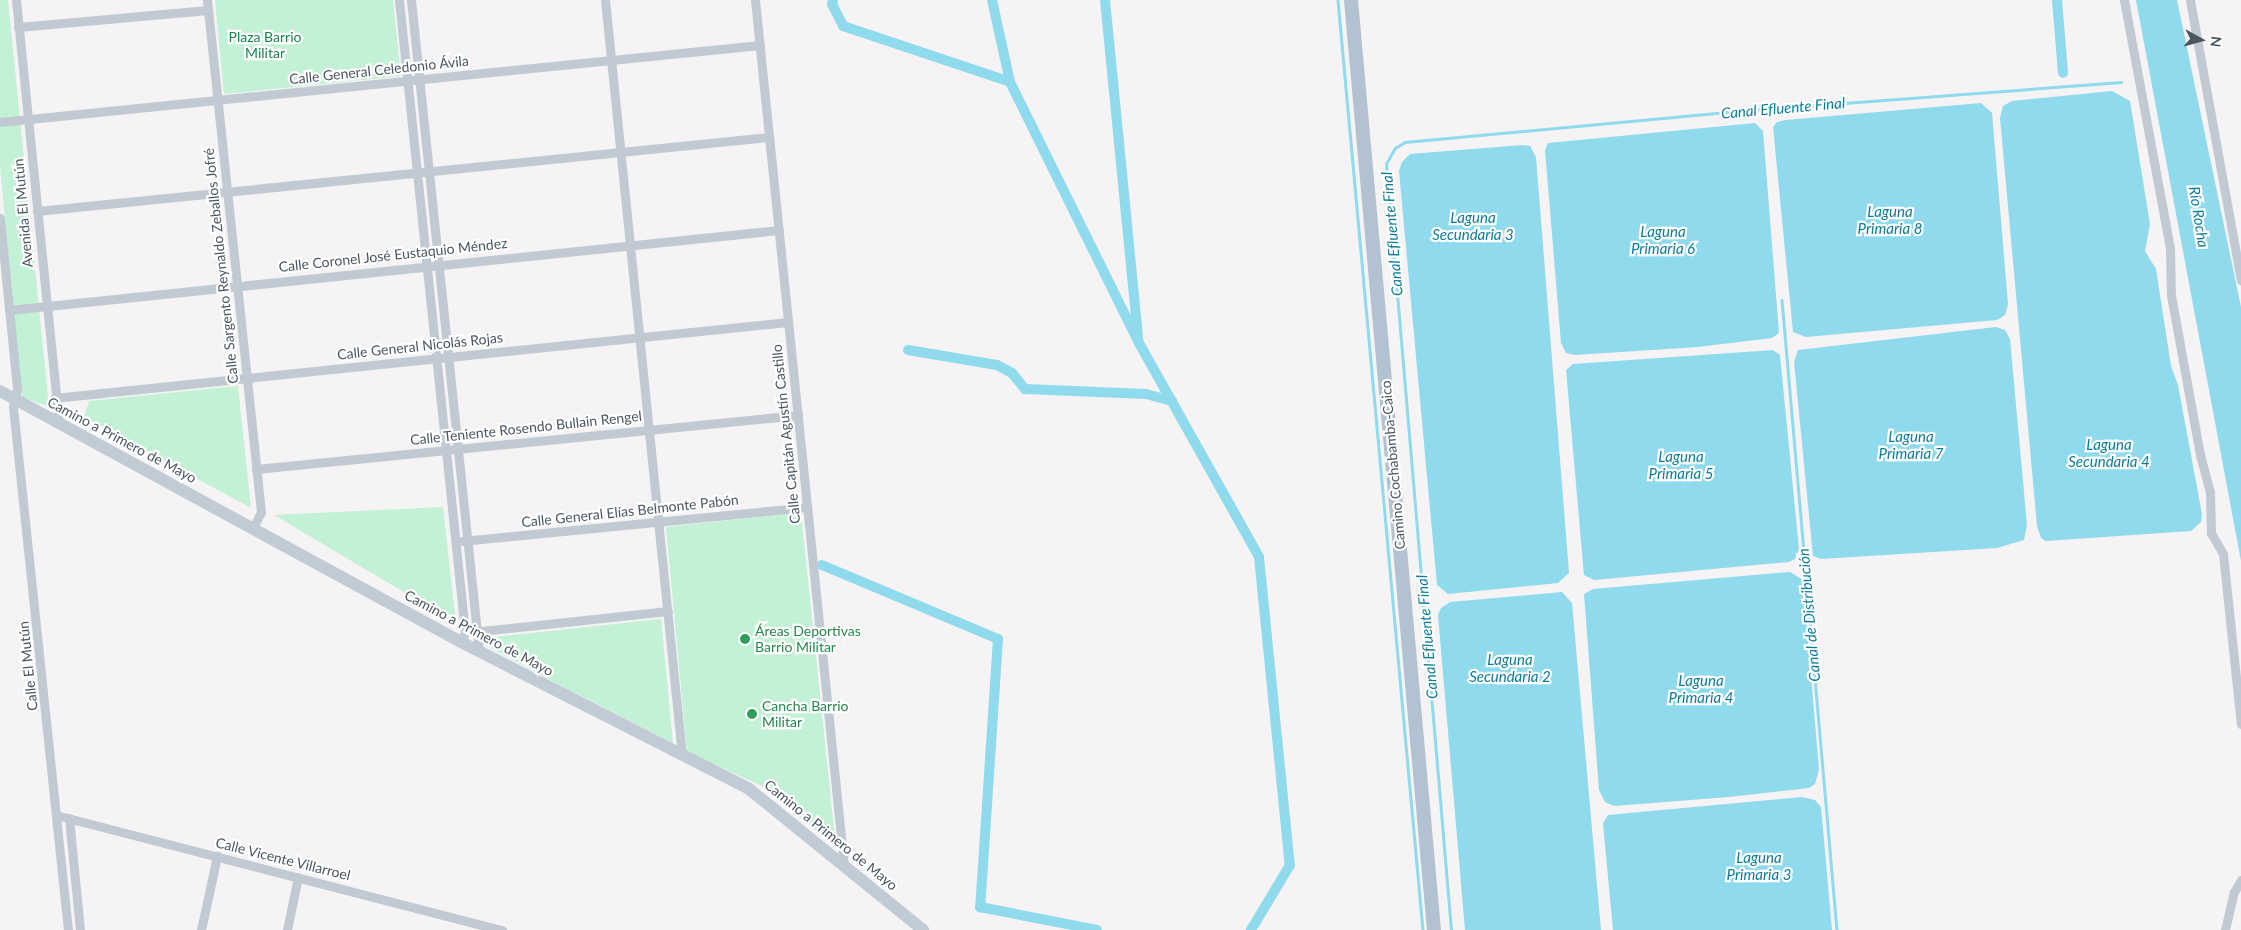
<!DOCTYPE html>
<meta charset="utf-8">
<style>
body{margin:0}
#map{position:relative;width:2241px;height:930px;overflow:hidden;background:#f5f3f3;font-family:Lato,sans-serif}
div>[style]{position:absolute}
.green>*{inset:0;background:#c3f1d5}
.water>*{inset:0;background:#90daee}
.stream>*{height:2.5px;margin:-1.25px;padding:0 1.25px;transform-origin:1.25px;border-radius:1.25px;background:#90daee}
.canal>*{height:10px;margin:-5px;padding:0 5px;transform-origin:5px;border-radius:5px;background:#90daee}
.minor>*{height:9px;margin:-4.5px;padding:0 4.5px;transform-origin:4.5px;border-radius:4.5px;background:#c1cad2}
.secondary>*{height:12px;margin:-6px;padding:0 6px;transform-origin:6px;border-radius:6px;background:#c1cbd6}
.primary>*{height:14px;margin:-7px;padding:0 7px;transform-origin:7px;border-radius:7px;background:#b3c2d1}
.dots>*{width:14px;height:14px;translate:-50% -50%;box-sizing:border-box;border:2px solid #fff;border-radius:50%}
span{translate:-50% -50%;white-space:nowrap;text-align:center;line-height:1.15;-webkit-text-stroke:4.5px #fff;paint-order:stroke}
.park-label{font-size:14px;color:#17864f}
.street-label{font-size:14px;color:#4a5661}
.leisure-label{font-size:14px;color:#27864d}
.left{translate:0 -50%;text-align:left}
.water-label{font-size:15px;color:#0c7c9b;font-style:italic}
.north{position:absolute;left:2176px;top:15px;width:50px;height:50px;-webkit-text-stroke:4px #fff;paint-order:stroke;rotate:97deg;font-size:14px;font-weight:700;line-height:20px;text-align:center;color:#4a5661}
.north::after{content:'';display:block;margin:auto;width:18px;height:22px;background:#4a5661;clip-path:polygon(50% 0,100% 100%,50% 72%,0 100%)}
</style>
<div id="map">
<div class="green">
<div style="clip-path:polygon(0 0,8px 0,49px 407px,22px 397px,0 166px)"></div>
<div style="clip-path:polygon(215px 0,393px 0,401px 76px,224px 94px)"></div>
<div style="clip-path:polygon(238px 386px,251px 508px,84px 417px,89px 401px)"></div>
<div style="clip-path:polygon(443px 507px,456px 623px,274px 515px)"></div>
<div style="clip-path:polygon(801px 513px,836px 848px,764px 787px,687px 752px,666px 527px)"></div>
<div style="clip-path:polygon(661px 619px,673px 743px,571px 691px,564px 691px,563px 687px,485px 645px,485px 638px)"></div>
</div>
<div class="water">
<div style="clip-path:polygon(2136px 0,2177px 0,2241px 307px,2241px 561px)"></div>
<div style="clip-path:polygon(2112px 91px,2130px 101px,2150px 224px,2145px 251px,2156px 269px,2171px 366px,2178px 385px,2202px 514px,2201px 522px,2191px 531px,2046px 541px,2041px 538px,2037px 526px,2000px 118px,2003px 106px,2012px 101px)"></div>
<div style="clip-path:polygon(1981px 103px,1992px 113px,2008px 304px,2005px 315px,1997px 320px,1806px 337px,1793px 332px,1773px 127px,1777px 122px,1786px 120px)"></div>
<div style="clip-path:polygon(1755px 123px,1763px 131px,1779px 333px,1772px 338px,1698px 347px,1575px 355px,1566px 353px,1561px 343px,1545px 150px,1548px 143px)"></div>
<div style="clip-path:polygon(1523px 145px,1530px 146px,1536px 157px,1569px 573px,1558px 583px,1448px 594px,1437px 585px,1399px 171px,1402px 162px,1410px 154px)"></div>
<div style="clip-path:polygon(1996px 327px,2005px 330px,2010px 339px,2027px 525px,2024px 540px,1997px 548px,1821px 559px,1813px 556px,1794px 362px,1798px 350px)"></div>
<div style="clip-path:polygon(1773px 350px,1780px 355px,1799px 549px,1795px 559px,1789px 562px,1594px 580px,1584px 575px,1566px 370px,1573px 364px)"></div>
<div style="clip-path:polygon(1790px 572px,1803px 580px,1819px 770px,1815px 784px,1809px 788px,1729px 797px,1614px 806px,1605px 802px,1599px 790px,1584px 594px,1593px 589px)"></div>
<div style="clip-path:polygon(1562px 592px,1572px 603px,1601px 930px,1465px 930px,1438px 615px,1441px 608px,1450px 602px)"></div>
<div style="clip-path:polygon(1802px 797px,1815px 800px,1821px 807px,1832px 930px,1613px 930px,1603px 823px,1608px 815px)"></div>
</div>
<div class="stream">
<div style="left:1338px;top:0;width:934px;rotate:84.78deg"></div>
<div style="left:1782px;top:300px;width:632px;rotate:85.01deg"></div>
<div style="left:1451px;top:930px;width:769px;rotate:-94.85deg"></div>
<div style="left:1386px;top:164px;width:18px;rotate:-61deg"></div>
<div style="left:1395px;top:148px;width:12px;rotate:-31deg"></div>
<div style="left:1405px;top:142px;width:361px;rotate:-5.3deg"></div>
<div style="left:1764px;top:109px;width:358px;rotate:-4.3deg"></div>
</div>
<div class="canal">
<div style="left:833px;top:0;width:4px;rotate:104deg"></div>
<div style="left:832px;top:4px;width:25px;rotate:63deg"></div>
<div style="left:843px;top:26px;width:176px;rotate:18.5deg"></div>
<div style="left:992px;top:0;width:84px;rotate:77.6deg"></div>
<div style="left:1010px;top:82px;width:291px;rotate:63.7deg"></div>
<div style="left:1139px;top:343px;width:245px;rotate:60.7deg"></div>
<div style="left:1259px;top:557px;width:310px;rotate:84.3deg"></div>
<div style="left:1290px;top:865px;width:76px;rotate:121deg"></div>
<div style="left:1105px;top:0;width:339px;rotate:84.4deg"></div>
<div style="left:2057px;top:0;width:73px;rotate:85.3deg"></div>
<div style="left:908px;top:350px;width:90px;rotate:9.6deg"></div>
<div style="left:997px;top:365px;width:17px;rotate:28deg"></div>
<div style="left:1012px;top:373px;width:21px;rotate:51deg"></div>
<div style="left:1025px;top:389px;width:121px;rotate:2.4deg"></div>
<div style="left:1146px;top:394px;width:27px;rotate:15deg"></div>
<div style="left:822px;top:565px;width:191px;rotate:22.8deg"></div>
<div style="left:998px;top:639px;width:269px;rotate:93.8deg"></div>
<div style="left:980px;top:907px;width:119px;rotate:11.1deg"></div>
</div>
<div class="minor">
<div style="left:16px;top:0;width:426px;rotate:84.2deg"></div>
<div style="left:207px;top:0;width:515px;rotate:83.98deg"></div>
<div style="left:261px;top:512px;width:18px;rotate:117deg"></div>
<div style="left:399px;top:0;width:636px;rotate:84.05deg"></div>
<div style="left:465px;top:633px;width:10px;rotate:114deg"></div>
<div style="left:411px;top:0;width:655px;rotate:84.04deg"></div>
<div style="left:605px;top:0;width:759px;rotate:84.18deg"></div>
<div style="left:755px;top:0;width:870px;rotate:84.13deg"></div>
<div style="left:2124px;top:0;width:253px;rotate:79.5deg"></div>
<div style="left:2170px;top:249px;width:46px;rotate:88.8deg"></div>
<div style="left:2171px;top:295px;width:163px;rotate:79.7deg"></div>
<div style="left:2200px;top:455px;width:38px;rotate:75deg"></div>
<div style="left:2210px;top:492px;width:41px;rotate:88.6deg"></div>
<div style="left:2211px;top:533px;width:24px;rotate:60deg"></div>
<div style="left:2223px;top:554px;width:171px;rotate:84deg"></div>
<div style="left:2190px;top:0;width:285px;rotate:79.7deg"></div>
<div style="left:18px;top:27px;width:191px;rotate:-5.1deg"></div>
<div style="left:0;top:122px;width:764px;rotate:-5.79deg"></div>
<div style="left:37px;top:211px;width:736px;rotate:-5.77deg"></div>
<div style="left:0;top:218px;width:172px;rotate:84.3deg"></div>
<div style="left:17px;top:389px;width:18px;rotate:103deg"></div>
<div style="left:13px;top:407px;width:526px;rotate:84deg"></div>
<div style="left:9px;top:310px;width:774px;rotate:-5.93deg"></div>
<div style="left:54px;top:398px;width:738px;rotate:-5.91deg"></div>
<div style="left:256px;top:469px;width:545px;rotate:-5.69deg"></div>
<div style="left:462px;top:541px;width:347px;rotate:-5.6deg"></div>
<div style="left:472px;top:632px;width:197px;rotate:-6.1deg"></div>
<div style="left:56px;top:815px;width:461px;rotate:14.5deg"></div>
<div style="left:69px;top:818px;width:113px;rotate:84.4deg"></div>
<div style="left:201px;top:930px;width:76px;rotate:-77.8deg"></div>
<div style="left:287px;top:930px;width:54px;rotate:-78.3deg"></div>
<div style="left:2225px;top:930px;width:39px;rotate:-77deg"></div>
<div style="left:2234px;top:892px;width:14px;rotate:-60deg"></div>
</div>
<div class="secondary">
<div style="left:0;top:391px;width:525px;rotate:28.57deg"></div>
<div style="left:461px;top:642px;width:323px;rotate:27deg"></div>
<div style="left:749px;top:789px;width:224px;rotate:39deg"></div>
</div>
<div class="primary">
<div style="left:1351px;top:0;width:934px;rotate:84.9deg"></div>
</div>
<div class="dots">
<div style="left:745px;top:639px;background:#2e9e5b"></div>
<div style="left:752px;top:714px;background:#2e9e5b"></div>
</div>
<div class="park-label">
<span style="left:265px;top:45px">Plaza Barrio<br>Militar</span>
</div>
<div class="street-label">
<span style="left:379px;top:70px;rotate:-6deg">Calle General Celedonio Ávila</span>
<span style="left:23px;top:213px;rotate:-95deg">Avenida El Mutún</span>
<span style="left:393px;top:255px;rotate:-6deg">Calle Coronel José Eustaquio Méndez</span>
<span style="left:221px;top:266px;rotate:-96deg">Calle Sargento Reynaldo Zeballos Jofré</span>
<span style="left:420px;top:346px;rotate:-6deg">Calle General Nicolás Rojas</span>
<span style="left:526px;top:428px;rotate:-6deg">Calle Teniente Rosendo Bullain Rengel</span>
<span style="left:786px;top:434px;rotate:-96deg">Calle Capitán Agustín Castillo</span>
<span style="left:122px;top:440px;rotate:28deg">Camino a Primero de Mayo</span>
<span style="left:1393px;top:465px;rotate:-95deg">Camino Cochabamba-Caico</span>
<span style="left:630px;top:511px;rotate:-6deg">Calle General Elías Belmonte Pabón</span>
<span style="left:479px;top:633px;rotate:28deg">Camino a Primero de Mayo</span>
<span style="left:28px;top:666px;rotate:-96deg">Calle El Mutún</span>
<span style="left:831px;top:835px;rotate:39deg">Camino a Primero de Mayo</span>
<span style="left:283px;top:859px;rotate:14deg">Calle Vicente Villarroel</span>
</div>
<div class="leisure-label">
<span class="left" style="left:755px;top:639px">Áreas Deportivas<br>Barrio Militar</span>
<span class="left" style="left:762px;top:714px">Cancha Barrio<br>Militar</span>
</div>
<div class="water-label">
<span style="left:1783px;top:108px;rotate:-5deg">Canal Efluente Final</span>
<span style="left:1890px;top:220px">Laguna<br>Primaria 8</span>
<span style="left:1473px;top:226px">Laguna<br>Secundaria 3</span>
<span style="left:2199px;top:217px;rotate:81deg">Río Rocha</span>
<span style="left:1663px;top:240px">Laguna<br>Primaria 6</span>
<span style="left:1392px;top:234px;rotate:-95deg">Canal Efluente Final</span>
<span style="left:1911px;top:445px">Laguna<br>Primaria 7</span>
<span style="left:2109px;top:453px">Laguna<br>Secundaria 4</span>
<span style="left:1681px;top:465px">Laguna<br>Primaria 5</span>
<span style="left:1809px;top:615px;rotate:-95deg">Canal de Distribución</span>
<span style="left:1427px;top:637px;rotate:-95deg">Canal Efluente Final</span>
<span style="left:1510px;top:668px">Laguna<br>Secundaria 2</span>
<span style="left:1701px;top:689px">Laguna<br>Primaria 4</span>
<span style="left:1759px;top:866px">Laguna<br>Primaria 3</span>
</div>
<div class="north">N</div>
</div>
